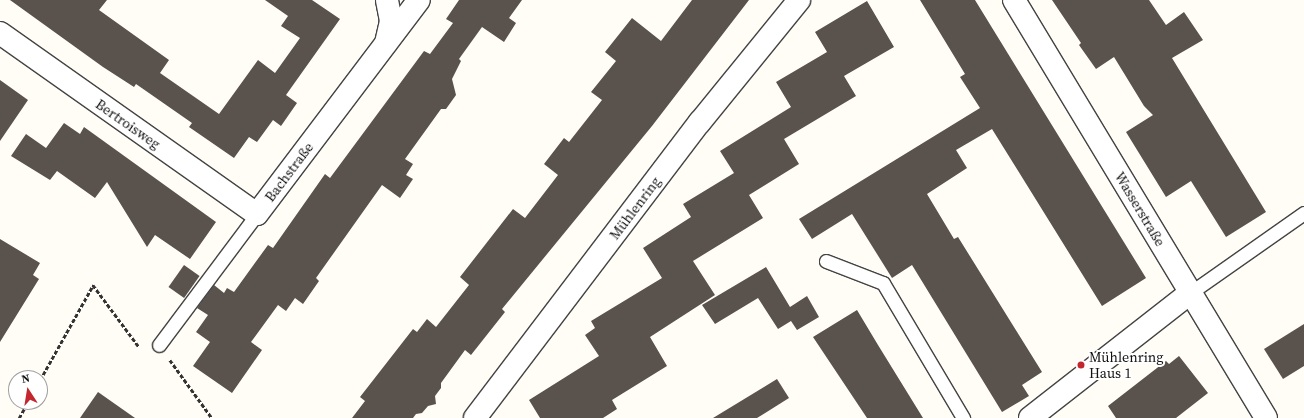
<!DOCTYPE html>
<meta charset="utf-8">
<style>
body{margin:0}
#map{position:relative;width:1304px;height:418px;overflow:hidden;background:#fffdf5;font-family:"Source Serif 4",serif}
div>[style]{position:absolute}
.building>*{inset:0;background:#5a524d;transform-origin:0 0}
.path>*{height:2.5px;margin-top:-1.25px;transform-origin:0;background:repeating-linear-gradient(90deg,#333 0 4px,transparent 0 6px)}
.roads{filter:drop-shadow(1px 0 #444) drop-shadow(-1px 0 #444) drop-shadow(0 1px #444) drop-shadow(0 -1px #444)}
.service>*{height:13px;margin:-6.5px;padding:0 6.5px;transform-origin:6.5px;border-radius:6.5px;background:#fff}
.minor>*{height:22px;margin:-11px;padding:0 11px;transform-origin:11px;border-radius:11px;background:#fff}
.dots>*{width:11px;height:11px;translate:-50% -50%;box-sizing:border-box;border:2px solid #fff;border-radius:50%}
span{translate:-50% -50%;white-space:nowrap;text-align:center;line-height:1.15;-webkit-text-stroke:4px #fff;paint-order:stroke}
.street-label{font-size:14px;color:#111}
.poi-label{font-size:14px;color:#111}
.left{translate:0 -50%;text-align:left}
.north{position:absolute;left:8px;top:370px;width:40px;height:40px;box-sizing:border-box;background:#fff;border:1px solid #a0a0a0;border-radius:50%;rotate:348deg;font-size:11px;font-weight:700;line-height:16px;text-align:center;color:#111}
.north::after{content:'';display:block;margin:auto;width:14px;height:18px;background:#c4262e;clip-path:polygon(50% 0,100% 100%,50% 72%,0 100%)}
</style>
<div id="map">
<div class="building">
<div style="clip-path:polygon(10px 0,107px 0,99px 10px,169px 60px,160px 73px,219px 114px,258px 60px,275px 73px,300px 38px,281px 26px,288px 16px,265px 0,312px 0,340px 19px,286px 95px,297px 103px,281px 126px,273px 120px,257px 142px,249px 137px,234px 158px,189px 127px,192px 123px,136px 84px,134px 87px,103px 67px)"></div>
<div style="clip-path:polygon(459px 0,522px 0,509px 18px,516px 23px,504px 42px,482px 27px,459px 59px,461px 61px,452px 79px,456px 95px,446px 109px,441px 109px,405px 159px,413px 164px,406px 175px,413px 179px,400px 198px,382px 185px,316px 278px,319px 281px,303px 304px,295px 298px,286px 311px,278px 305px,251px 342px,262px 350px,232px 393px,193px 366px,210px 342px,196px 332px,208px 315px,197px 308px,214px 285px,224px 293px,227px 288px,234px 292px,268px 245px,273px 248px,325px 174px,330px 178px,424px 51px,430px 54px,453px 23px,446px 19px)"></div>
<div style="clip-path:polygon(692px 0,749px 0,652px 126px,502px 309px,505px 312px,471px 355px,465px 350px,441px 383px,441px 388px,435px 396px,436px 404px,428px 406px,422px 413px,416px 414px,413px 418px,352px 418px,365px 401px,360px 397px,413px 329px,417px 332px,427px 319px,436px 327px,469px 285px,460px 277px,513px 209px,525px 218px,558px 175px,544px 164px,564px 138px,569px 142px,602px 100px,591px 92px,616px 61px,605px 52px,632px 18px,661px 41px)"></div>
<div style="clip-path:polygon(920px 0,975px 0,1146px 278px,1102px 306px,992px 129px,956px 150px,967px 168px,927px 194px,954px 239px,958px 237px,1042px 372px,1022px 385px,1029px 396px,1002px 412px,912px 265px,892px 278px,852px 214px,812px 239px,799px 219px,980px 108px,960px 77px,965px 74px)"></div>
<div style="clip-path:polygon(1052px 0,1149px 0,1166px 25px,1184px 12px,1203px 40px,1172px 58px,1266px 212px,1226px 237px,1191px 181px,1166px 197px,1126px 132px,1153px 115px,1144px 106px,1114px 57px,1096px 69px,1079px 45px,1081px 43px)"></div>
<div style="clip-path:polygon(867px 1px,894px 47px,844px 76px,856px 96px,784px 139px,799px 164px,749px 195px,763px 218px,693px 261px,715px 295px,650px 337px,667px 366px,612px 400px,617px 409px,603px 418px,540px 418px,529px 400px,599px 356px,585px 335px,595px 328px,591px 321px,662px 278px,643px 248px,691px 217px,683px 204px,734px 173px,720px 151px,791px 107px,776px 82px,827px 52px,815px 32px)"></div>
<div style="clip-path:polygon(0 80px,28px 100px,0 141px)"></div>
<div style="clip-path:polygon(64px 123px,80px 134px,84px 127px,216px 222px,190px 259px,155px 235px,147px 247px,107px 182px,95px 198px,57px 171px,50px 180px,11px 156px,26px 134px,46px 148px)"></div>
<div style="clip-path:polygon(0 239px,40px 263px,33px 275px,39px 279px,0 342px)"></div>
<div style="left:184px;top:265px;width:19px;height:27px;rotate:35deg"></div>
<div style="clip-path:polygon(766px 267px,790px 307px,807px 296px,819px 317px,797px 330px,791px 321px,778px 329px,758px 298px,715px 324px,702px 305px)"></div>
<div style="clip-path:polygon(857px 310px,878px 345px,923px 418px,867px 418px,813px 337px)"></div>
<div style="clip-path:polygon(1304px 324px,1304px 366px,1283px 379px,1264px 349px)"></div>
<div style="clip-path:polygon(1179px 356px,1208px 393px,1176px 418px,1116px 418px,1108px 406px,1166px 361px,1169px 364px)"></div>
<div style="clip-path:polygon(777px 379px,789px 398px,757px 418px,713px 418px)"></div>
<div style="clip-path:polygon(98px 392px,135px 418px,80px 418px)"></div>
</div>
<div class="path">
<div style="left:170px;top:360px;width:72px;rotate:54.1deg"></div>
<div style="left:40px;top:380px;width:109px;rotate:-60.8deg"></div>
<div style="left:93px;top:285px;width:77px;rotate:53.4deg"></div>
<div style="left:19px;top:418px;width:18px;rotate:-61deg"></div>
</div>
<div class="roads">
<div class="service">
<div style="left:826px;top:261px;width:61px;rotate:21.1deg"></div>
<div style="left:883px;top:283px;width:157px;rotate:59.3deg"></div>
<div style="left:1190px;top:293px;width:139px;rotate:-35.1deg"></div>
<div style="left:159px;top:345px;width:164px;rotate:-53.2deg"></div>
</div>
<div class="minor">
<div style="left:1014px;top:0;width:488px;rotate:58.9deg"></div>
<div style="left:0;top:33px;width:314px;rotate:35.2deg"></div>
<div style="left:257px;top:214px;width:268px;rotate:-52.9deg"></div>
<div style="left:386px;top:43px;width:23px;rotate:-77deg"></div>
<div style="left:391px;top:21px;width:21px;rotate:-101deg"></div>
<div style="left:475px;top:418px;width:372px;rotate:-52.8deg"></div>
<div style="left:700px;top:122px;width:157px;rotate:-50.9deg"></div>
<div style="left:1030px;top:418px;width:203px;rotate:-38deg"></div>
</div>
</div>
<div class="dots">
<div style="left:1081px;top:365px;background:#c4262e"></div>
</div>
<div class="street-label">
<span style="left:128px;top:124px;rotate:35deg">Bertroisweg</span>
<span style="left:289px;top:172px;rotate:-53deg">Bachstraße</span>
<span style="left:635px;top:208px;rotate:-53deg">Mühlenring</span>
<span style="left:1140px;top:209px;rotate:59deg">Wasserstraße</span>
</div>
<div class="poi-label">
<span class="left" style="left:1089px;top:365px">Mühlenring<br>Haus 1</span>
</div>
<div class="north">N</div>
</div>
